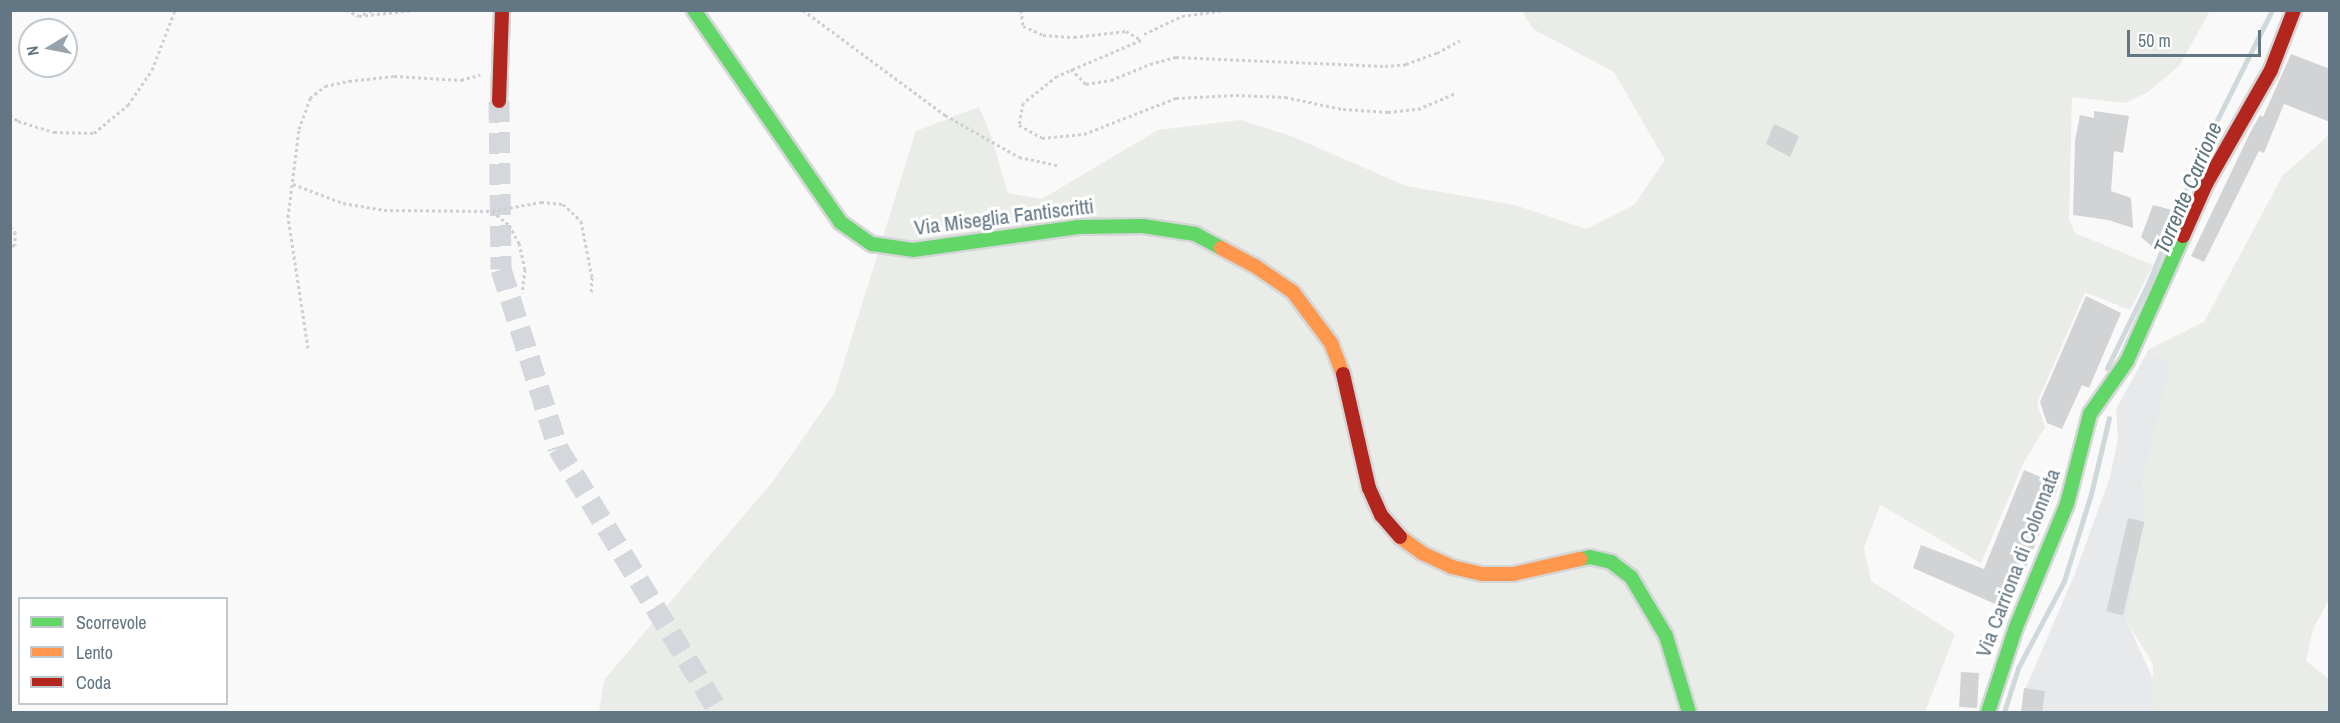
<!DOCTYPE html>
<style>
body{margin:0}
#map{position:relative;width:2340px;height:723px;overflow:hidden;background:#f9f9f9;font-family:"Archivo Narrow",sans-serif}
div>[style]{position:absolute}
.built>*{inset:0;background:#e8e9ea}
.green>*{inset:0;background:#e9ece7}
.stream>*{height:5px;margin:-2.5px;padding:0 2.5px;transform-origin:2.5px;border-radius:2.5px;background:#cfd8da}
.building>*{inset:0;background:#d1d3d4;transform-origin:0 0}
.secondary-tunnel>*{height:21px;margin-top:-10.5px;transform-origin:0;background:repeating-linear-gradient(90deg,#d4d8dc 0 21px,transparent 0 31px)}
.path>*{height:3px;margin-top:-1.5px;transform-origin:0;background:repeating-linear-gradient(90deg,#cecfd0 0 3px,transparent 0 6px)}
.roads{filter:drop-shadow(2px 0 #d5d6d7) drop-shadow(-2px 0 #d5d6d7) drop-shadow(0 2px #d5d6d7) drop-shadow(0 -2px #d5d6d7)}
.fast>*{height:14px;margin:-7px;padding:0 7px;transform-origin:7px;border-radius:7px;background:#63d668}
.slow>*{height:14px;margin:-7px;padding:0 7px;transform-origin:7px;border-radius:7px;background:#ff974d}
.jam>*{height:14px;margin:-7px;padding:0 7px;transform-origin:7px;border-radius:7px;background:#b3261e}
span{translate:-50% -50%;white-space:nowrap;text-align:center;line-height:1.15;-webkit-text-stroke:6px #fff;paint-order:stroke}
.street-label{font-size:21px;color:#637684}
.water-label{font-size:22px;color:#5e757d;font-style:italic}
.frame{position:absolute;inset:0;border:12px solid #637684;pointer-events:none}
.legend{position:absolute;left:18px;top:597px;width:210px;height:108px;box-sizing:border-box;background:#fff;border:2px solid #c1c8ce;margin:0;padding:8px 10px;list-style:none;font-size:18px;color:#637684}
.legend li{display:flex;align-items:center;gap:12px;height:30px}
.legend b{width:30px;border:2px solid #c1c8ce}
.north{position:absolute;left:18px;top:18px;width:60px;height:60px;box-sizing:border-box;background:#fff;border:2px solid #c1c8ce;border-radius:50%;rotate:260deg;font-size:16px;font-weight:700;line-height:24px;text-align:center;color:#637684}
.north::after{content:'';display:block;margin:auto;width:21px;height:27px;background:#98a4ad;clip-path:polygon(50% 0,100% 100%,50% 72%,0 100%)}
.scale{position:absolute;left:2127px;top:30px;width:134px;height:27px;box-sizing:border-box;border:3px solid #637684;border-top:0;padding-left:8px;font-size:18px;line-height:21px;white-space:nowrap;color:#637684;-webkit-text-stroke:4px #fff;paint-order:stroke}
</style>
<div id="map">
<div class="built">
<div style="clip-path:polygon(2149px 349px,2171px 366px,2142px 485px,2147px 504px,2127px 622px,2153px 679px,2153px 712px,2022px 712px,2024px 692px,2076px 571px,2110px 477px,2118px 438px,2116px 409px)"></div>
</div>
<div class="green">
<div style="clip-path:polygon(1522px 11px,2210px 11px,2179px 66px,2148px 92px,2125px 103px,2072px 97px,2069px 219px,2075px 233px,2153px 265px,2130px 310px,2085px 292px,2037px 403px,2045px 427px,2023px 464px,1981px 563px,1880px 505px,1864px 548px,1871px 581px,1955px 634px,1925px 712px,599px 712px,604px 680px,773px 481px,834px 394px,916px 131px,979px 107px,990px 133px,1008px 193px,1042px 199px,1158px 130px,1240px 120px,1291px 136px,1406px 186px,1515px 205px,1586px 229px,1634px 205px,1665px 160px,1614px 72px,1533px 29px)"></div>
<div style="clip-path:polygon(2329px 135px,2330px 598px,2313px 629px,2306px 661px,2329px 679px,2329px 712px,2153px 712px,2153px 664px,2127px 622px,2147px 504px,2142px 485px,2170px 367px,2149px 349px,2204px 322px,2283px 175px)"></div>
</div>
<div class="stream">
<div style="left:2107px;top:368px;width:93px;rotate:-64deg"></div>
<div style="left:2148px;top:284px;width:153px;rotate:-67.8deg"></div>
<div style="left:2206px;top:142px;width:148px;rotate:-63.4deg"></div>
<div style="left:2004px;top:712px;width:46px;rotate:-72.3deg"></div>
<div style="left:2018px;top:668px;width:98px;rotate:-62.1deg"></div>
<div style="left:2064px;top:581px;width:91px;rotate:-72.8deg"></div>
<div style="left:2091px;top:494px;width:78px;rotate:-76.7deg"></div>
</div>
<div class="building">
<div style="clip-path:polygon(2291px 54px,2330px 69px,2330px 122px,2284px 104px,2264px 153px,2259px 151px,2204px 262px,2191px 256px,2251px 131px,2260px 115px,2263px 117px)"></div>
<div style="clip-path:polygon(2094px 111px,2129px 116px,2123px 153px,2114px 151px,2111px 191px,2131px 198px,2133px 228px,2108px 220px,2073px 215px,2075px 141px,2080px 115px,2094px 118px)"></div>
<div style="clip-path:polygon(1774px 124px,1799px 136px,1790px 157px,1766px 144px)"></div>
<div style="clip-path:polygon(2153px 205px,2172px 210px,2156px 250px,2141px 237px)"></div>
<div style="clip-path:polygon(2086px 296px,2121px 313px,2089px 388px,2082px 385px,2062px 429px,2047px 423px,2040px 402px)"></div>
<div style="clip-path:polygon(2024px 470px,2059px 485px,2009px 610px,1913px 568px,1921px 545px,1984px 569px)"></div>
<div style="left:2128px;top:518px;width:17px;height:96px;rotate:13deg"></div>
<div style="left:1961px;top:672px;width:18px;height:35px;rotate:3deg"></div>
<div style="clip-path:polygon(2024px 688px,2045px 691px,2042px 712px,2021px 712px)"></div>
</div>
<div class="secondary-tunnel">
<div style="left:499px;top:101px;width:168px;rotate:89.3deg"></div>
<div style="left:501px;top:269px;width:188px;rotate:72.3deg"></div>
<div style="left:558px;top:448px;width:309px;rotate:58.6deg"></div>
</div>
<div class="path">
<div style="left:346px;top:10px;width:14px;rotate:25deg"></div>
<div style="left:359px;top:16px;width:55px;rotate:-6.2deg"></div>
<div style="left:803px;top:10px;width:177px;rotate:36.5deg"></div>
<div style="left:945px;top:115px;width:85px;rotate:29.6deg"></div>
<div style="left:1019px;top:157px;width:39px;rotate:12deg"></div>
<div style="left:1021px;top:10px;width:16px;rotate:83deg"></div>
<div style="left:1023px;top:26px;width:22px;rotate:24deg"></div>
<div style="left:1043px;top:35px;width:31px;rotate:4deg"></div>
<div style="left:1074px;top:37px;width:52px;rotate:-6.6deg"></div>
<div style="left:1126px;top:31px;width:17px;rotate:31deg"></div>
<div style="left:1141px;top:40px;width:91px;rotate:156.8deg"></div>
<div style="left:1057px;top:76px;width:43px;rotate:141.5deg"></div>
<div style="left:1023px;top:103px;width:22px;rotate:100deg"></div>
<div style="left:1019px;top:125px;width:26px;rotate:29deg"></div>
<div style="left:1042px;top:138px;width:42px;rotate:-5.4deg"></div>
<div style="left:1084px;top:134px;width:99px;rotate:-21.4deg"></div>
<div style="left:1176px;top:98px;width:60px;rotate:-2.9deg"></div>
<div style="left:1236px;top:95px;width:49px;rotate:2.3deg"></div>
<div style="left:1285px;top:97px;width:59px;rotate:11.7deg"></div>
<div style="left:1343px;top:109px;width:45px;rotate:3.8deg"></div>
<div style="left:1388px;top:112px;width:30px;rotate:-6deg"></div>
<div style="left:1418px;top:109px;width:41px;rotate:-22.8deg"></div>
<div style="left:363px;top:14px;width:11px;rotate:-22deg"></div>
<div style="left:1144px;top:34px;width:42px;rotate:-25.3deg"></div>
<div style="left:1182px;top:16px;width:44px;rotate:-7.8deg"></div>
<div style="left:1071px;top:69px;width:21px;rotate:45deg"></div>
<div style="left:1086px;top:84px;width:25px;rotate:-9deg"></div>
<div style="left:1111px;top:80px;width:42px;rotate:-22.3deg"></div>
<div style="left:1150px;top:64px;width:27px;rotate:-15deg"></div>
<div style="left:1176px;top:57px;width:209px;rotate:2.5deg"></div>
<div style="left:1385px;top:66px;width:21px;rotate:-5deg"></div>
<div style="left:1406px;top:64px;width:33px;rotate:-20deg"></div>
<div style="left:1437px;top:53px;width:26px;rotate:-29deg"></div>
<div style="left:10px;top:115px;width:10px;rotate:37deg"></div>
<div style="left:18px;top:121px;width:38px;rotate:17deg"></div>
<div style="left:54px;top:132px;width:40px;rotate:1.4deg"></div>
<div style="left:94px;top:133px;width:44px;rotate:-39.5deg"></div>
<div style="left:128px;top:105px;width:42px;rotate:-55.6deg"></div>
<div style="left:152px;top:70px;width:64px;rotate:-69deg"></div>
<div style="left:293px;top:184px;width:53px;rotate:20.8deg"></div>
<div style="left:343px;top:203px;width:42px;rotate:9.7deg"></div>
<div style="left:384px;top:210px;width:108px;rotate:0.5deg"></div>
<div style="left:492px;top:211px;width:50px;rotate:-10.4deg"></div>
<div style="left:541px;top:202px;width:22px;rotate:5deg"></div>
<div style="left:563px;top:204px;width:25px;rotate:43deg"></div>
<div style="left:581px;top:221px;width:57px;rotate:78.9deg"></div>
<div style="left:592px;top:277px;width:17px;rotate:93deg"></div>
<div style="left:492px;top:211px;width:22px;rotate:39deg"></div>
<div style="left:509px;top:225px;width:21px;rotate:61deg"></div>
<div style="left:519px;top:243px;width:27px;rotate:77deg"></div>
<div style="left:525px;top:269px;width:24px;rotate:97deg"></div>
<div style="left:10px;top:227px;width:7px;rotate:45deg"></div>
<div style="left:15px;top:232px;width:13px;rotate:90deg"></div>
<div style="left:15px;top:245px;width:5px;rotate:169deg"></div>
<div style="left:308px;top:348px;width:133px;rotate:-98.7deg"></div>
<div style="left:288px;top:217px;width:89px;rotate:-82.9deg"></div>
<div style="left:299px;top:129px;width:33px;rotate:-70deg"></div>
<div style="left:310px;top:98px;width:19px;rotate:-39deg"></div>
<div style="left:325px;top:86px;width:25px;rotate:-12deg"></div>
<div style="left:349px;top:81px;width:45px;rotate:-6.3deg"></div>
<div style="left:394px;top:76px;width:67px;rotate:3.4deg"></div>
<div style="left:461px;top:80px;width:20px;rotate:-15deg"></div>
</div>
<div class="roads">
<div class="fast">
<div style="left:694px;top:10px;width:257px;rotate:55.4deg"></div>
<div style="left:840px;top:222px;width:39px;rotate:35deg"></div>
<div style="left:872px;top:244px;width:41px;rotate:8.3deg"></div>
<div style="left:913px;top:250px;width:167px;rotate:-7.9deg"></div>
<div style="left:1078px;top:227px;width:65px;rotate:-0.9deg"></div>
<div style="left:1143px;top:226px;width:53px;rotate:8.7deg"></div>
<div style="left:1195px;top:234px;width:30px;rotate:28deg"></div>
<div style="left:1580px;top:559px;width:10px;rotate:-11deg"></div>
<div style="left:1590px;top:557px;width:22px;rotate:13deg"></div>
<div style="left:1611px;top:562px;width:25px;rotate:37deg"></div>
<div style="left:1631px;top:577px;width:69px;rotate:59.3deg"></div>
<div style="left:1666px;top:636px;width:79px;rotate:73.2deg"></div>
<div style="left:1988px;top:712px;width:89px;rotate:-71.8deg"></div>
<div style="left:2016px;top:627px;width:133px;rotate:-67.5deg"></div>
<div style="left:2067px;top:504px;width:93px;rotate:-75.7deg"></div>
<div style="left:2090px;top:414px;width:65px;rotate:-55.1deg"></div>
<div style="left:2127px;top:361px;width:137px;rotate:-65.9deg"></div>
</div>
<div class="slow">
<div style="left:1221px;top:248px;width:38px;rotate:28deg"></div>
<div style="left:1255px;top:266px;width:46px;rotate:34.4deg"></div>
<div style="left:1293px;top:292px;width:64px;rotate:53.3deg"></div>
<div style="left:1331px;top:343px;width:33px;rotate:69deg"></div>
<div style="left:1400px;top:537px;width:27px;rotate:36deg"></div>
<div style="left:1422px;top:553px;width:33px;rotate:25deg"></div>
<div style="left:1452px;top:567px;width:31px;rotate:13deg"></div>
<div style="left:1482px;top:574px;width:31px"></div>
<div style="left:1513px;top:574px;width:69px;rotate:-12.6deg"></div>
</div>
<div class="jam">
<div style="left:499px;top:101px;width:91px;rotate:-88.1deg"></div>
<div style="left:2183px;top:236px;width:57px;rotate:-66.1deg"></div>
<div style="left:2206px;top:184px;width:131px;rotate:-60.3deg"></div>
<div style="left:2271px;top:70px;width:64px;rotate:-69deg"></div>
<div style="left:1343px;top:374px;width:117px;rotate:77.2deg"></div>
<div style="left:1369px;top:488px;width:30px;rotate:66deg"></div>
<div style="left:1381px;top:515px;width:29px;rotate:49deg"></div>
</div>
</div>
<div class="street-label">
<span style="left:1004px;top:217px;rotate:-7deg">Via Miseglia Fantiscritti</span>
<span style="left:2018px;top:563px;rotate:-69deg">Via Carriona di Colonnata</span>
</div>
<div class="water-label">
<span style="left:2188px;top:188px;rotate:-67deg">Torrente Carrione</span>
</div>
<div class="frame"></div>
<ul class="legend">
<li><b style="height:8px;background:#63d668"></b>Scorrevole</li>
<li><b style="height:8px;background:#ff974d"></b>Lento</li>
<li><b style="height:8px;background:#b3261e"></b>Coda</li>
</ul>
<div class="north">N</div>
<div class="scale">50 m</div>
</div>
